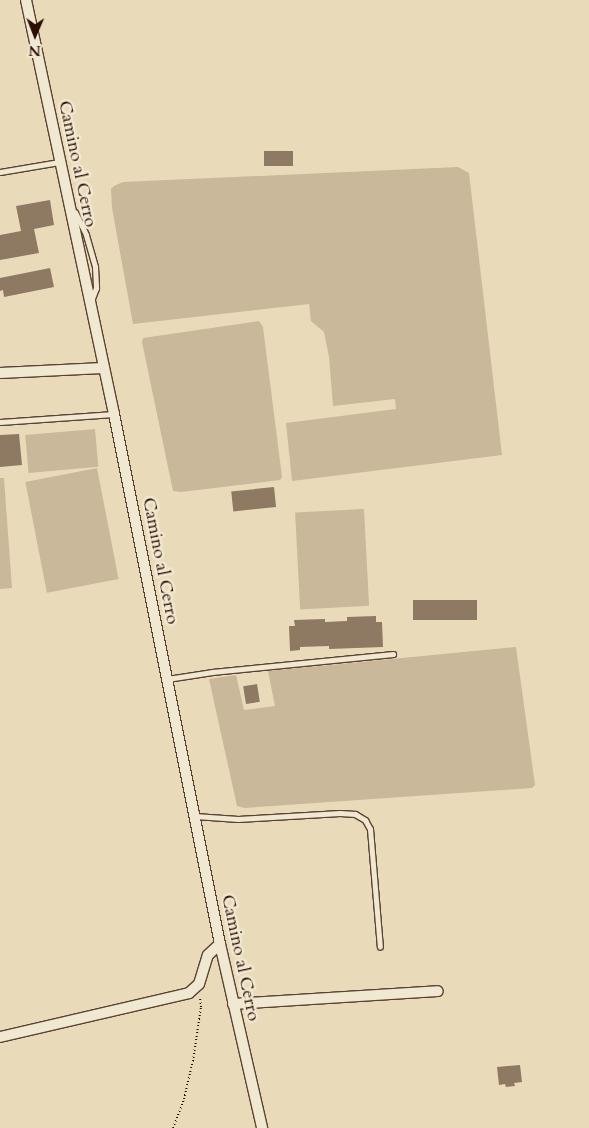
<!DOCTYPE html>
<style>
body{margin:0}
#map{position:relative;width:589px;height:1128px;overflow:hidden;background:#e9dbb9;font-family:Cardo,serif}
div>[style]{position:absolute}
.green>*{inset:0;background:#c9b89a;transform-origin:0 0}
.building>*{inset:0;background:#8e7962;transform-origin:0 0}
.path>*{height:2px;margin-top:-1px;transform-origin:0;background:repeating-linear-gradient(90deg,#2c0f03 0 1px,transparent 0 3.5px)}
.roads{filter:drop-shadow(1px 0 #5b4230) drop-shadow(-1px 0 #5b4230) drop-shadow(0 1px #5b4230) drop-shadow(0 -1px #5b4230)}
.service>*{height:5px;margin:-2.5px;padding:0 2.5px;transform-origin:2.5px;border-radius:2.5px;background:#f1e8d2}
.minor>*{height:10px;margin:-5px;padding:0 5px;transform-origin:5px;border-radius:5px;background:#f1e8d2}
span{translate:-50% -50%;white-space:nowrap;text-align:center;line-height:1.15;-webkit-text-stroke:5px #f1e8d2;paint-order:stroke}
.street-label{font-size:18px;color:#2c0f03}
.north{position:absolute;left:10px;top:10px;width:50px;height:50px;-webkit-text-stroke:4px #f1e8d2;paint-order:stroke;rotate:181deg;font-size:14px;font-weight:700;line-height:20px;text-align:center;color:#2c0f03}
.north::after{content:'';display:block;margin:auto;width:18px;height:22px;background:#2c0f03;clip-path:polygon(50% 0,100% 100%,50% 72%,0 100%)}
</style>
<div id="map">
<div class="green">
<div style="clip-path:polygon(458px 167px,469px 173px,502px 455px,292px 481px,286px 423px,396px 409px,395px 399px,333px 406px,329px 357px,324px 332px,311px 321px,309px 304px,133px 324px,112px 208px,111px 189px,114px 186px,123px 182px)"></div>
<div style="clip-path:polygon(259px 321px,263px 327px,282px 477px,280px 480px,181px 492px,173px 491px,142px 342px,143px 338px)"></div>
<div style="left:95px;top:429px;width:38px;height:70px;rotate:85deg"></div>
<div style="left:97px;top:468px;width:113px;height:73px;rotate:79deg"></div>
<div style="clip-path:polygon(0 478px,4px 478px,12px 588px,0 589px)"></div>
<div style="left:364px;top:509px;width:97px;height:69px;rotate:87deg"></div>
<div style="clip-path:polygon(516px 647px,535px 785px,532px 788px,245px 808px,237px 806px,209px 679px,236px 675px,244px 710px,275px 706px,268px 671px)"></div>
</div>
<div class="building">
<div style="left:293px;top:151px;width:15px;height:29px;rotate:90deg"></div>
<div style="clip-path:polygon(50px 200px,54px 225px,34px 229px,39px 253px,0 260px,0 235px,21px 231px,16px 206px)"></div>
<div style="clip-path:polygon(50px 268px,54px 287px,4px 297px,3px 290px,0 291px,0 278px)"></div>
<div style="clip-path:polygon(19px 434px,22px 465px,0 467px,0 435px)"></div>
<div style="left:274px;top:487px;width:20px;height:43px;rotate:84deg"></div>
<div style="left:477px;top:600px;width:20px;height:64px;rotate:90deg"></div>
<div style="clip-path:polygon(376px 616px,376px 622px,382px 622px,383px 647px,329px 649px,329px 646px,300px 647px,300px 650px,290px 651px,289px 626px,295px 626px,294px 620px,325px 619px,325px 622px,347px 621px,347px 617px)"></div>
<div style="left:257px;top:684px;width:18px;height:14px;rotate:81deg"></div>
<div style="clip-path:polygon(520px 1065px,522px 1082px,514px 1083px,515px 1086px,506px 1087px,505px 1084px,499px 1085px,497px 1067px)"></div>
</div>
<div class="path">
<div style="left:173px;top:1128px;width:31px;rotate:-69deg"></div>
<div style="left:184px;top:1099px;width:39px;rotate:-77deg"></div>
<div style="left:193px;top:1061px;width:55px;rotate:-81.6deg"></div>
<div style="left:201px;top:1007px;width:10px;rotate:-96deg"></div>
</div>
<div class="roads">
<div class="service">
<div style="left:0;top:172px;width:60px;rotate:-9.6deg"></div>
<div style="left:75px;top:212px;width:25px;rotate:64deg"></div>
<div style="left:86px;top:235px;width:33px;rotate:74deg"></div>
<div style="left:95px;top:267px;width:21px;rotate:87deg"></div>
<div style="left:96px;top:288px;width:14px;rotate:111deg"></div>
<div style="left:0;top:422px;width:114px;rotate:-4deg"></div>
<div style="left:167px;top:679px;width:46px;rotate:-8.8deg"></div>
<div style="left:212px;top:672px;width:182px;rotate:-5.7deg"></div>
<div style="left:195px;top:816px;width:43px;rotate:4deg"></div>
<div style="left:238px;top:819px;width:102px;rotate:-3.4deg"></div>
<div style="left:340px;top:813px;width:15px;rotate:4deg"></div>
<div style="left:355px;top:814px;width:12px;rotate:31deg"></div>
<div style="left:365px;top:820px;width:10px;rotate:61deg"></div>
<div style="left:370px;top:829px;width:118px;rotate:85.2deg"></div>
</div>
<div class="minor">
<div style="left:26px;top:0;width:423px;rotate:78deg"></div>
<div style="left:114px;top:414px;width:540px;rotate:78.69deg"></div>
<div style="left:220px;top:944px;width:189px;rotate:77.1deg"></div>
<div style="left:0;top:373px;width:103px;rotate:-2.8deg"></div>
<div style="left:233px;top:1004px;width:205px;rotate:-3.6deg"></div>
<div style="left:0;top:1037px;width:194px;rotate:-13.1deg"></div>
<div style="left:189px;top:993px;width:13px;rotate:-42deg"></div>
<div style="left:199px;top:984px;width:30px;rotate:-73deg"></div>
<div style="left:208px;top:955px;width:16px;rotate:-43deg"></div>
</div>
</div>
<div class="street-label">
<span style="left:77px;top:164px;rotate:78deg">Camino al Cerro</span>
<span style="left:160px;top:561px;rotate:79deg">Camino al Cerro</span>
<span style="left:240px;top:958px;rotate:78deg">Camino al Cerro</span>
</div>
<div class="north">N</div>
</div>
